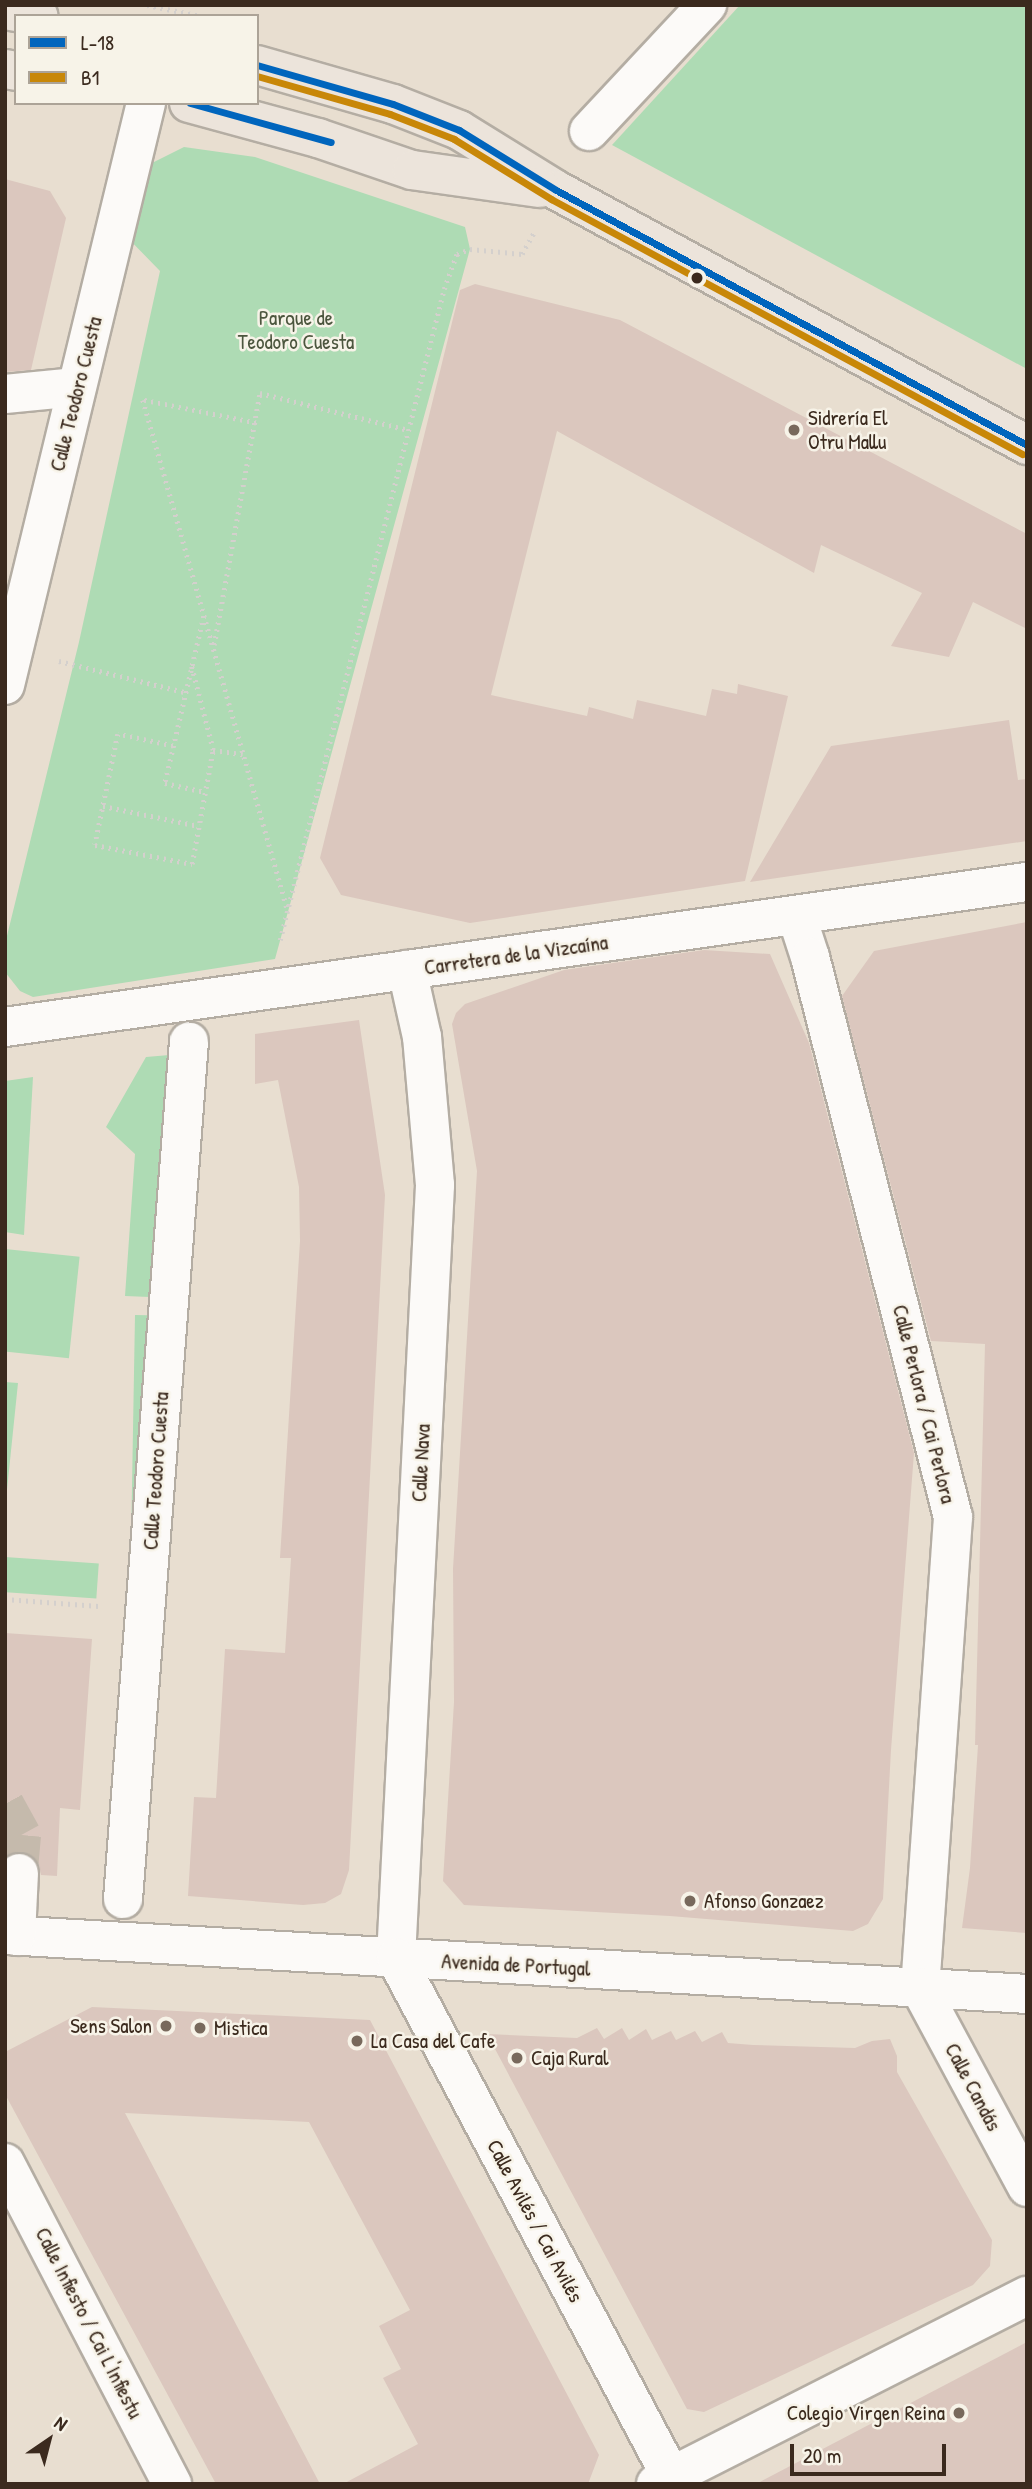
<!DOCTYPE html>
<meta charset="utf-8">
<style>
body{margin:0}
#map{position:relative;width:1032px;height:2489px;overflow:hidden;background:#e8ded0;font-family:"Patrick Hand",sans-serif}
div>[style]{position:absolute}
.green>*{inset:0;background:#aedbb4;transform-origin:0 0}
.building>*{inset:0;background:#dbc7be}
.minor-tunnel>*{height:38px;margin-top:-19px;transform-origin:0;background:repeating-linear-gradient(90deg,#c5baac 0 38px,transparent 0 57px)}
.path>*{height:4.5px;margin-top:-2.25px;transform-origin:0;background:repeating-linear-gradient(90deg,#d4d0cd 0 2px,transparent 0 7px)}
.roads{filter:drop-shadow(2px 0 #b4ada3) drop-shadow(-2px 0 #b4ada3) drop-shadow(0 2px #b4ada3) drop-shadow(0 -2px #b4ada3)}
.minor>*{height:38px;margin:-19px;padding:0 19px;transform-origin:19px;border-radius:19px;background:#fcfaf8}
.major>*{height:38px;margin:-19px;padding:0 19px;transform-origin:19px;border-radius:19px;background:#ece4db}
.bus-1>*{height:7px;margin:-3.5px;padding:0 3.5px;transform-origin:3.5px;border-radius:3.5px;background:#0065bd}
.bus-2>*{height:7px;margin:-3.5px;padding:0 3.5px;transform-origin:3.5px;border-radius:3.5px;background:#c88708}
.dots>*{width:19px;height:19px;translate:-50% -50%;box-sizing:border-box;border:4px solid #f7f3e8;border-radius:50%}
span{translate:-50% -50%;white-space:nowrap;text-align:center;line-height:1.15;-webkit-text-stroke:5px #f7f3e8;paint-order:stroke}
.park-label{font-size:21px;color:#4c563e}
.street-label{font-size:21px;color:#3b2a1e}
.poi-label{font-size:21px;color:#3b2a1e}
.left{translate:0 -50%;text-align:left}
.right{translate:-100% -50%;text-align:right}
.frame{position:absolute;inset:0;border:7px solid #3b2a1e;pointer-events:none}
.legend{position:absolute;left:14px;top:14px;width:245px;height:91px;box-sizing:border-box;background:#f7f3e8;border:2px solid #aca397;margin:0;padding:9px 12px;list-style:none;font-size:21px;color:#3b2a1e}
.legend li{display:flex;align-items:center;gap:14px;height:35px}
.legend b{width:35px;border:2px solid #aca397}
.north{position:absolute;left:14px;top:2405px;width:70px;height:70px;-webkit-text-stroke:5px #f7f3e8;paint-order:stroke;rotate:35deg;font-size:19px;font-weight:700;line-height:28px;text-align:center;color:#3b2a1e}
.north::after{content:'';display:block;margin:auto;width:24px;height:32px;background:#3b2a1e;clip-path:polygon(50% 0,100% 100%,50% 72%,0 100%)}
.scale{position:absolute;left:790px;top:2444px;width:156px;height:32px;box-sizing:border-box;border:4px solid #3b2a1e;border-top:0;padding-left:9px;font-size:21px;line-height:24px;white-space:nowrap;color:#3b2a1e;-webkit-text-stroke:5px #f7f3e8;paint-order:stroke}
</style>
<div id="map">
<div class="green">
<div style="clip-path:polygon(740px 5px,1027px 5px,1027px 369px,612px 145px)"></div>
<div style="clip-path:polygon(184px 147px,255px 157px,465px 227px,470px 249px,275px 959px,33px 997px,20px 991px,5px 972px,5px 944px,79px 642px,160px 271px,122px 232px,144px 167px)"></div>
<div style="clip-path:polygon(193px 1053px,175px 1298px,125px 1296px,135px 1154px,106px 1127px,146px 1057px)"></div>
<div style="clip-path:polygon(33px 1077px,24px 1235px,5px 1232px,5px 1081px)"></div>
<div style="left:5px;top:1249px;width:75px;height:102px;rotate:6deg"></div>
<div style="left:135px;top:1315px;width:39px;height:229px;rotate:1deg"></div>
<div style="clip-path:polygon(5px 1382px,18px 1383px,5px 1509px)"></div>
<div style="left:5px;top:1557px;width:94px;height:35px;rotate:4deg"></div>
</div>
<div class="building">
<div style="clip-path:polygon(5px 179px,50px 191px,66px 218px,31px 370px,5px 372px)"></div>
<div style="clip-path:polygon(475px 284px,620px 320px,1027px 534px,1027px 629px,973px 602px,949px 657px,891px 646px,922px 593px,821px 545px,814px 573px,557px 431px,491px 695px,587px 716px,589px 707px,633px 719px,637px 700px,706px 716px,712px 689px,737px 694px,738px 684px,788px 696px,745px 881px,470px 923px,341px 895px,320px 858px,460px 290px)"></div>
<div style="clip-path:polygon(1009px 720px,1018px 780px,1027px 779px,1027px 841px,750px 882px,831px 746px)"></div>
<div style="clip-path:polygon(1027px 922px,1027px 1933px,962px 1928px,970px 1868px,978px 1745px,975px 1745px,985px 1344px,931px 1341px,842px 996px,874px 951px)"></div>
<div style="clip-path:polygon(704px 950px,770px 954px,809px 1043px,914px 1453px,891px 1750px,883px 1899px,868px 1924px,853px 1931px,670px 1916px,464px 1905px,443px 1881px,454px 1702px,453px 1569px,477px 1171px,452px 1024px,456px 1013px,465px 1004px,564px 970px)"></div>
<div style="clip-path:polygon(359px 1020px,385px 1195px,349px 1870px,341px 1894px,325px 1903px,303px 1905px,188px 1896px,194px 1797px,216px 1798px,225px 1649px,285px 1653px,291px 1558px,280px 1558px,300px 1241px,299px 1187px,278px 1080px,255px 1084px,255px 1034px)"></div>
<div style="clip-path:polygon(5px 1633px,92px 1639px,80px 1810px,60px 1808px,57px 1876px,41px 1875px,39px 1864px,30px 1854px,19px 1851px,5px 1857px)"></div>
<div style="clip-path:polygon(92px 2007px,370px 2020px,599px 2455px,588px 2484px,343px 2484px,418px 2444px,383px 2378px,401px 2369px,379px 2326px,410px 2310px,309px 2122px,125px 2113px,320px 2484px,216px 2484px,5px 2094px,5px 2052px)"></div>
<div style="clip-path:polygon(597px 2028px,604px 2039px,622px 2028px,629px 2040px,646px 2029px,652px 2040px,671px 2031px,676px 2040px,695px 2031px,702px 2042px,722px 2032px,728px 2043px,753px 2045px,855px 2048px,872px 2041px,890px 2039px,897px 2056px,897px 2072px,992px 2240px,990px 2266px,973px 2285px,791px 2371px,704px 2412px,687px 2409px,487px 2034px,577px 2038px)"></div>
<div style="clip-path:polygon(1027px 2342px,1027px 2484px,756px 2484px)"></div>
</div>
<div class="minor-tunnel">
<div style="left:5px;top:1804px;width:35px;rotate:61deg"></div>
<div style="left:22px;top:1835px;width:38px;rotate:95deg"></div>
</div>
<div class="path">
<div style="left:147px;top:5px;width:55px;rotate:11.5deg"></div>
<div style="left:256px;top:423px;width:115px;rotate:-168.5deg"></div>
<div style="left:143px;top:400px;width:528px;rotate:74.17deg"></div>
<div style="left:204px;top:616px;width:171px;rotate:103.1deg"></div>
<div style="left:165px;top:783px;width:41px;rotate:12.7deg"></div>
<div style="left:214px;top:645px;width:256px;rotate:-79.7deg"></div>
<div style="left:260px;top:393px;width:153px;rotate:14deg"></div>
<div style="left:59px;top:661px;width:129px;rotate:13.9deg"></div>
<div style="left:173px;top:746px;width:56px;rotate:-167.7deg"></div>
<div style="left:118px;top:734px;width:113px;rotate:101.7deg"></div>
<div style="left:95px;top:845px;width:99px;rotate:11.1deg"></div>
<div style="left:192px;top:864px;width:116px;rotate:-79.6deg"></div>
<div style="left:213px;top:750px;width:88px;rotate:-104.5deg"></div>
<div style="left:213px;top:750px;width:30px;rotate:8deg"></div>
<div style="left:103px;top:806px;width:98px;rotate:11.8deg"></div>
<div style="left:280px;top:940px;width:671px;rotate:-75.86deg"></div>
<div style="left:444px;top:289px;width:37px;rotate:-70deg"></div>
<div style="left:457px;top:254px;width:14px;rotate:-21deg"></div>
<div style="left:470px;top:249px;width:52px;rotate:5.5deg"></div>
<div style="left:522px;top:254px;width:25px;rotate:-61deg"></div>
<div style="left:5px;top:1599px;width:94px;rotate:4.3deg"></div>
</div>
<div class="roads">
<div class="minor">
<div style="left:589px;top:131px;width:173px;rotate:-46.9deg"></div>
<div style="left:5px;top:394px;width:72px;rotate:-5.6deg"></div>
<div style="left:5px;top:685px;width:599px;rotate:-76.38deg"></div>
<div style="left:797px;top:917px;width:42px;rotate:72deg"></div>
<div style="left:810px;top:957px;width:578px;rotate:75.68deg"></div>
<div style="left:953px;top:1517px;width:472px;rotate:94deg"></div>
<div style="left:920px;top:1988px;width:226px;rotate:61.7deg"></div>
<div style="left:5px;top:1027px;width:1032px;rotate:-8.08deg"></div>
<div style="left:123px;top:1899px;width:860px;rotate:-85.6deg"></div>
<div style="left:5px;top:1935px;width:1024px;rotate:3.3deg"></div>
<div style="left:16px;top:1936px;width:63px;rotate:-87.3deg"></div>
<div style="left:396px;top:1958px;width:774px;rotate:-87.11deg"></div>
<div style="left:435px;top:1185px;width:149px;rotate:-95deg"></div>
<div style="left:422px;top:1037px;width:69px;rotate:-102.6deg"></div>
<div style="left:396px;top:1958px;width:595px;rotate:62.06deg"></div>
<div style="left:5px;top:2163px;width:362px;rotate:62.5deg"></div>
<div style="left:656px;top:2484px;width:416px;rotate:-26.9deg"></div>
</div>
<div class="major">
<div style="left:5px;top:10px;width:34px;rotate:10deg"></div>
<div style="left:257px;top:65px;width:141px;rotate:16deg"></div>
<div style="left:393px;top:104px;width:71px;rotate:21.5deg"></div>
<div style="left:459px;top:130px;width:114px;rotate:31.7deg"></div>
<div style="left:556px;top:190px;width:536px;rotate:28.43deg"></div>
<div style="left:5px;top:69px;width:11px;rotate:10deg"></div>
<div style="left:189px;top:103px;width:134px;rotate:15.2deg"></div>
<div style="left:318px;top:138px;width:99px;rotate:18.8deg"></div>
<div style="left:412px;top:170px;width:129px;rotate:8deg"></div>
</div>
</div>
<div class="bus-1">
<div style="left:257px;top:65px;width:141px;rotate:16deg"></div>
<div style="left:393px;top:104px;width:71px;rotate:21.5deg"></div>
<div style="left:459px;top:130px;width:114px;rotate:31.7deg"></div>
<div style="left:556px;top:190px;width:536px;rotate:28.43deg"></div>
<div style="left:190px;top:103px;width:146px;rotate:15.5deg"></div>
</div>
<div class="bus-2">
<div style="left:257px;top:76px;width:138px;rotate:15.9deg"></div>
<div style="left:390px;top:114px;width:69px;rotate:21.3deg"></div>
<div style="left:454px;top:139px;width:114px;rotate:31.7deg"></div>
<div style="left:551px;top:199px;width:536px;rotate:28.43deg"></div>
</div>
<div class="dots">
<div style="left:697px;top:278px;background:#3b2a1e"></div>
<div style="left:794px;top:430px;background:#78695c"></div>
<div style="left:690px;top:1901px;background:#78695c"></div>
<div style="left:166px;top:2026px;background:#78695c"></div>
<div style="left:200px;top:2028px;background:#78695c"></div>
<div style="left:357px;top:2041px;background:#78695c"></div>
<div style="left:517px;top:2058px;background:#78695c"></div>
<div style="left:959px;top:2413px;background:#78695c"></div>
</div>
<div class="park-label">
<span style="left:296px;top:330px">Parque de<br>Teodoro Cuesta</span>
</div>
<div class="street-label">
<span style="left:76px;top:394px;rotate:-76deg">Calle Teodoro Cuesta</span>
<span style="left:516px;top:955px;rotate:-8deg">Carretera de la Vizcaína</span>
<span style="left:924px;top:1404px;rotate:76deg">Calle Perlora / Cai Perlora</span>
<span style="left:421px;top:1463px;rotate:-87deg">Calle Nava</span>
<span style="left:156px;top:1471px;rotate:-86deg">Calle Teodoro Cuesta</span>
<span style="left:516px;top:1965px;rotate:3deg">Avenida de Portugal</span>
<span style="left:973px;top:2087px;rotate:62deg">Calle Candás</span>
<span style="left:535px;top:2221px;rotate:62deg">Calle Avilés / Cai Avilés</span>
<span style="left:89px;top:2323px;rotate:63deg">Calle Infiesto / Cai L'Infiestu</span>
</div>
<div class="poi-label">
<span class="left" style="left:808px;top:430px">Sidrería El<br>Otru Mallu</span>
<span class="left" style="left:704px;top:1901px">Afonso Gonzaez</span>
<span class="right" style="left:152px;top:2026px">Sens Salon</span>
<span class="left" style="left:214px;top:2028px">Mistica</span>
<span class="left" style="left:371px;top:2041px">La Casa del Cafe</span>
<span class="left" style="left:531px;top:2058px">Caja Rural</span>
<span class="right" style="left:945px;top:2413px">Colegio Virgen Reina</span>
</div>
<div class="frame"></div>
<ul class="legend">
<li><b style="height:9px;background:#0065bd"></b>L-18</li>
<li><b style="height:9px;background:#c88708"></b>B1</li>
</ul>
<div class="north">N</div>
<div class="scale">20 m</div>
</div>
